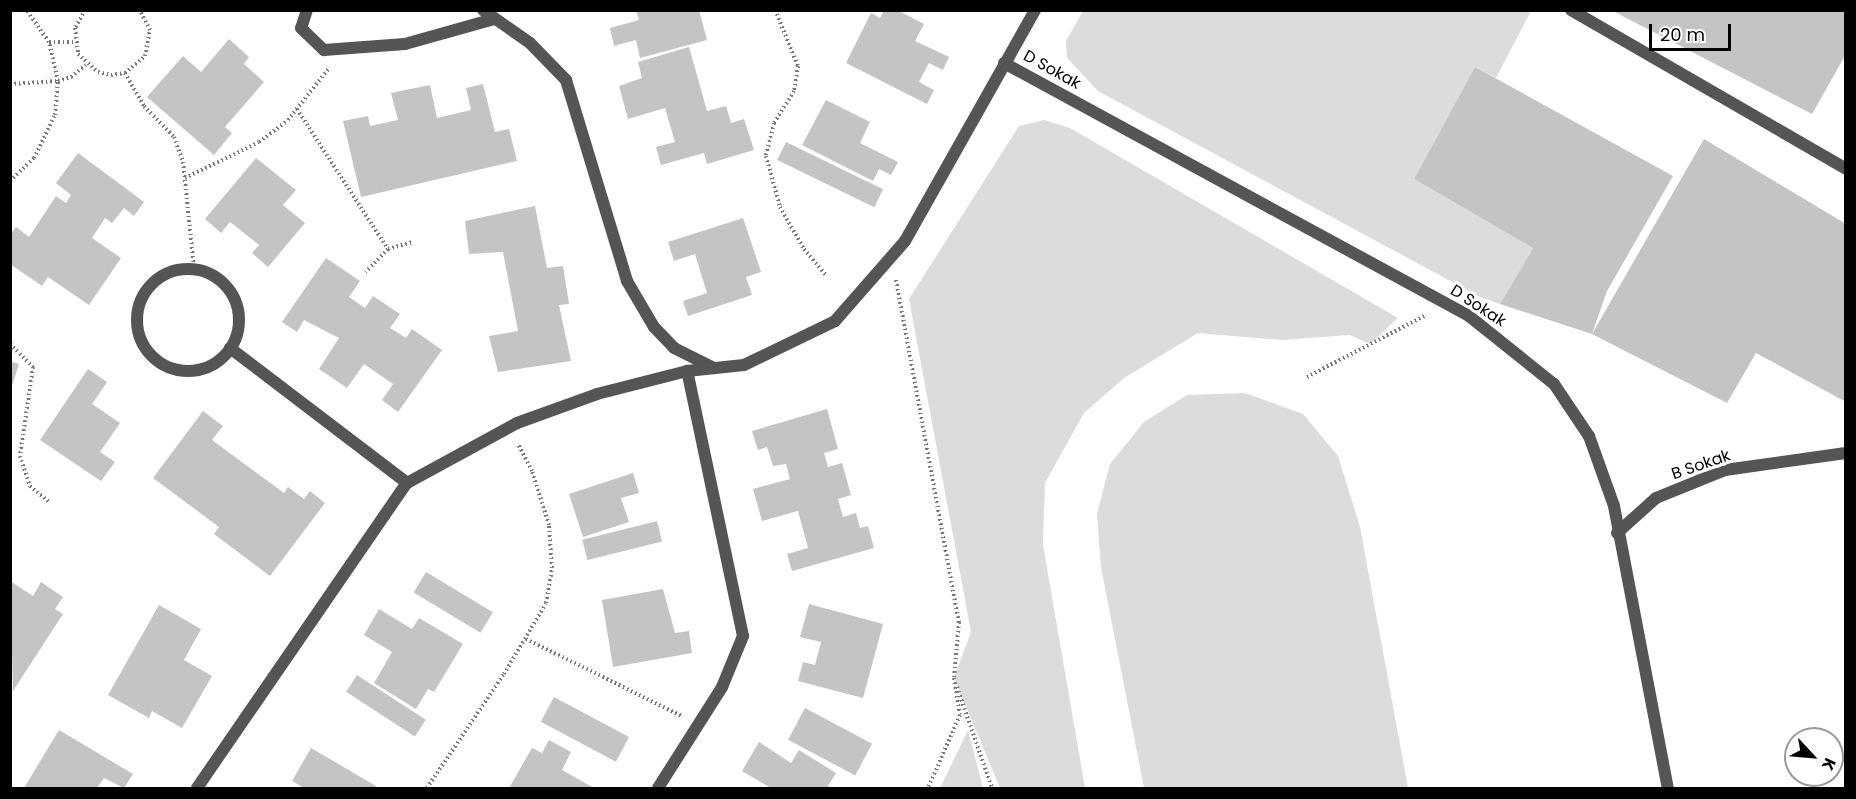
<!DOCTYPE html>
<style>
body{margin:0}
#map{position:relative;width:1856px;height:799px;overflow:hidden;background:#fff;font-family:Poppins,sans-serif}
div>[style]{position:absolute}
.green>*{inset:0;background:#dcdcdc}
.building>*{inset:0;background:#c4c4c4;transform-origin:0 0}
.path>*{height:4px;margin-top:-2px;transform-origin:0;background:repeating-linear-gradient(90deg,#777 0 1.5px,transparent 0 4.5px)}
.lane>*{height:12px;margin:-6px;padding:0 6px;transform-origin:6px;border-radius:6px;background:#555}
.lane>.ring{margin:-6px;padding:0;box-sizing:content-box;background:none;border:12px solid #555;border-radius:50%}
span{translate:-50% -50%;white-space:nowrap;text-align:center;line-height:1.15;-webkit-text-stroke:6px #fff;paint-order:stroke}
.street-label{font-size:16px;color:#000}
.frame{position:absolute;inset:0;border:12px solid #000;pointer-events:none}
.north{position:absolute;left:1784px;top:727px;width:60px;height:60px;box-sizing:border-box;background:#fff;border:2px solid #999;border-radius:50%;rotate:116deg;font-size:16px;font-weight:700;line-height:24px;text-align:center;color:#000}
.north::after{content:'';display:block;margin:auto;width:21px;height:27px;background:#000;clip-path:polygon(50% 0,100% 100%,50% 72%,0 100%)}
.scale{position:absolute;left:1649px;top:24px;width:82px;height:27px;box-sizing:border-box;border:3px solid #000;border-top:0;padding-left:8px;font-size:18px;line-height:21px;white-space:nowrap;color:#000;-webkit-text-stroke:4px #fff;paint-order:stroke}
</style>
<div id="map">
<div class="green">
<div style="clip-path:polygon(1083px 11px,1531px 11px,1496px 78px,1475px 67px,1414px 179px,1533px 248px,1500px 304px,1480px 297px,1098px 91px,1067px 58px,1066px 41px)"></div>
<div style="clip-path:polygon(1044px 120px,1070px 128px,1398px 318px,1370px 344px,1350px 335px,1282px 340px,1198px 333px,1124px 378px,1084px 413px,1045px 483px,1043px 545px,1085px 788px,1000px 788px,954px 678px,971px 632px,909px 299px,1019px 126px)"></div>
<div style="clip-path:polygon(1245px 393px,1303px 414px,1338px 456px,1360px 527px,1408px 788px,1144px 788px,1101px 567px,1097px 514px,1110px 464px,1144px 422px,1187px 395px)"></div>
<div style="clip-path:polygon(968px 730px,983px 788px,940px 788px)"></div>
</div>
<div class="building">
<div style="clip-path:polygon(636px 10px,699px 10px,707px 40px,640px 58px,636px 40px,614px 46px,610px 28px,639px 20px)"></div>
<div style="clip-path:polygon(884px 10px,897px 10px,924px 24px,915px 41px,949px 57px,943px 70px,929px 63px,919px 82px,934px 90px,927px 104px,846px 63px,871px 13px,880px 18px)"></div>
<div style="clip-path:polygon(1611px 10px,1846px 10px,1846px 54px,1812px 114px)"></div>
<div style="clip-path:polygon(229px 39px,249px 57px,244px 64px,264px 82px,225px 127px,232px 133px,214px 155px,147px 97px,183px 56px,201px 72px)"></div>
<div style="clip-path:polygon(689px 47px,707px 111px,726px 106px,731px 123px,744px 119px,754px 150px,707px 164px,704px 153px,661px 165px,656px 147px,675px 142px,665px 108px,628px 119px,619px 86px,642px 78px,638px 62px)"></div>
<div style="clip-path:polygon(1475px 67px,1673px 176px,1607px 291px,1592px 334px,1704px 139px,1846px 224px,1846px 402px,1756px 353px,1727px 403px,1592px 334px,1500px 304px,1533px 248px,1414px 179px)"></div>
<div style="clip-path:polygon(483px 84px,495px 132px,509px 129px,517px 161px,361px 197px,343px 121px,368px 116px,370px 126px,398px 120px,391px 93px,430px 85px,437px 118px,471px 110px,466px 88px)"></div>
<div style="clip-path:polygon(826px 100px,870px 122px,860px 143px,898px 162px,891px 175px,879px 169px,873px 181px,802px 145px)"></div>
<div style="left:786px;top:142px;width:108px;height:20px;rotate:26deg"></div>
<div style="clip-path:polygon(78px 153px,144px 202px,134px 216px,124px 208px,112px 223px,105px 218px,92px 238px,121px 258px,89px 305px,48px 277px,42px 286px,10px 264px,10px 235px,16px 227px,29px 237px,56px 196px,66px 203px,71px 195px,56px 183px)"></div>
<div style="clip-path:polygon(256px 158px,296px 190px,283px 205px,305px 223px,268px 267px,252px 253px,259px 245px,230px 222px,221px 233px,205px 219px)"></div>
<div style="clip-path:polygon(535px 206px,547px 268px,563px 266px,569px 304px,559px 305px,571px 361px,498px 372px,489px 336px,518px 331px,503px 252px,469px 254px,465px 221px)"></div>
<div style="clip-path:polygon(743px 218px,761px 272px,746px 277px,752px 295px,688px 316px,683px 301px,707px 293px,695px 254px,674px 261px,668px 242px)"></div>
<div style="clip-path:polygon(326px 258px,360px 281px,349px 297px,365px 308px,373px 296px,400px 314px,390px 328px,406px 338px,412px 329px,442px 350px,398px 412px,382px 400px,393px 384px,364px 364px,347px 388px,319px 369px,339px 338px,304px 320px,297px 332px,282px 322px)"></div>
<div style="clip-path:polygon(10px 361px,19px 364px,11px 389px,10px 389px)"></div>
<div style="clip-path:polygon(88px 369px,107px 382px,92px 404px,120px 423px,100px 452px,115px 462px,101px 481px,40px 440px)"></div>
<div style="clip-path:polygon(827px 409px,838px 449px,824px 453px,828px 467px,842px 463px,851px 495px,838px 499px,843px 517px,856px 513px,860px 528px,868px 526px,874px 548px,792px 571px,787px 554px,808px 548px,798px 511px,762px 521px,753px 489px,790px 479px,786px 464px,773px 466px,767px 447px,758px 450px,752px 431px)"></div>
<div style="clip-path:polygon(203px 411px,223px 426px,212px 440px,284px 493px,288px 487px,304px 499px,310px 491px,325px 503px,270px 576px,214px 534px,219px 527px,153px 478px)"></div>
<div style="clip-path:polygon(633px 473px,639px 493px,621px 498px,629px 522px,583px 537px,569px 494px)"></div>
<div style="left:657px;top:521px;width:21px;height:77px;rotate:76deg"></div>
<div style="left:426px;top:572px;width:78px;height:24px;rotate:31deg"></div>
<div style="clip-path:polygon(10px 581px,33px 596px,41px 582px,63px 597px,55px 609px,63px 614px,13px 691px)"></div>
<div style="clip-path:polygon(663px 589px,675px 633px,689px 631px,692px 653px,613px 667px,602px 600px)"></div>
<div style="clip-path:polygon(809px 604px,883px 624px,863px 698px,798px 681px,803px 662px,815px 665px,821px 642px,800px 637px)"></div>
<div style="clip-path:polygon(159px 605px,201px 629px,184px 660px,212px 676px,182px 728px,152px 711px,149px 718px,108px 695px)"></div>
<div style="clip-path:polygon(379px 609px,412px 629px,419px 618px,463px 644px,434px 692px,428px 689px,416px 709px,374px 683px,392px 652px,364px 635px)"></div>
<div style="left:357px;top:675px;width:82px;height:20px;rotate:33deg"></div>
<div style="left:554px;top:697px;width:85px;height:28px;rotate:28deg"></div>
<div style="left:805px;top:708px;width:76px;height:36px;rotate:28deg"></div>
<div style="clip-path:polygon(59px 730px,133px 774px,124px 788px,104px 778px,97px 788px,24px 788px)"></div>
<div style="clip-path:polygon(549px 740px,571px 752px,562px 770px,594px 788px,509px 788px,532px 748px,542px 753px)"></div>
<div style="clip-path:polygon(759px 742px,791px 763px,799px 750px,836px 773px,828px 786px,832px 788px,771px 788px,742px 771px)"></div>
<div style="clip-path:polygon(311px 748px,376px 786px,375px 788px,304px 788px,292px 781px)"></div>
</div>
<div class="path">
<div style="left:85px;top:10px;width:21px;rotate:119deg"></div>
<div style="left:75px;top:28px;width:26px;rotate:83deg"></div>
<div style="left:78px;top:54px;width:27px;rotate:42deg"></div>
<div style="left:98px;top:72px;width:13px;rotate:13deg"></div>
<div style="left:111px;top:75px;width:14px;rotate:-8deg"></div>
<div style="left:125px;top:73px;width:26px;rotate:-40deg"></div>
<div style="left:145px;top:56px;width:26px;rotate:-79deg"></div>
<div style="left:150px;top:30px;width:22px;rotate:-117deg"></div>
<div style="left:775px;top:10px;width:61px;rotate:67.7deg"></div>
<div style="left:798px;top:66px;width:25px;rotate:99deg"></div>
<div style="left:794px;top:91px;width:38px;rotate:122deg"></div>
<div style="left:774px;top:123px;width:34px;rotate:104deg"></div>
<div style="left:766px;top:156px;width:53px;rotate:74.6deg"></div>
<div style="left:780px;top:207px;width:48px;rotate:60.3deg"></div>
<div style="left:804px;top:249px;width:34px;rotate:50deg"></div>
<div style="left:49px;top:42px;width:25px"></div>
<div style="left:125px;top:73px;width:38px;rotate:60deg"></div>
<div style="left:144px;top:106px;width:43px;rotate:45.9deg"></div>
<div style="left:174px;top:137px;width:27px;rotate:70deg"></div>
<div style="left:183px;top:162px;width:108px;rotate:84.1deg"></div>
<div style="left:10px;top:84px;width:48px;rotate:-3.6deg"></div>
<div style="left:58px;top:81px;width:14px;rotate:-17deg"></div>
<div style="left:71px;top:77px;width:19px;rotate:-39deg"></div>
<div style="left:297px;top:109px;width:167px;rotate:57deg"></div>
<div style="left:388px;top:249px;width:32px;rotate:134deg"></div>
<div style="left:185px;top:178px;width:82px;rotate:-25.9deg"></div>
<div style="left:259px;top:142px;width:36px;rotate:-37deg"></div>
<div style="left:288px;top:120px;width:66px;rotate:-51.7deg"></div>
<div style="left:10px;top:181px;width:33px;rotate:-44deg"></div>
<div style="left:34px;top:158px;width:48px;rotate:-64deg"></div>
<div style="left:55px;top:115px;width:34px;rotate:-85deg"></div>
<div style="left:58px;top:81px;width:40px;rotate:-103deg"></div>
<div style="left:49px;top:42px;width:39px;rotate:-125deg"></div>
<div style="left:388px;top:249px;width:25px;rotate:-16deg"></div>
<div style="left:896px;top:280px;width:348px;rotate:79.6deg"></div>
<div style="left:959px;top:622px;width:56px;rotate:95.1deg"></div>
<div style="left:954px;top:678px;width:37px;rotate:81deg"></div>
<div style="left:960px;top:715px;width:80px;rotate:113.7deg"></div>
<div style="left:10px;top:344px;width:33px;rotate:45deg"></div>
<div style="left:33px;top:367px;width:90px;rotate:98.3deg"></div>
<div style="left:20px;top:456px;width:32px;rotate:72deg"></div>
<div style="left:30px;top:486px;width:25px;rotate:40deg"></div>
<div style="left:1307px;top:377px;width:134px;rotate:-27.5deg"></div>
<div style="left:526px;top:639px;width:174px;rotate:26.3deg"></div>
<div style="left:957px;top:687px;width:107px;rotate:70.9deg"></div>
<div style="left:427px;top:788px;width:138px;rotate:-56deg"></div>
<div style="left:504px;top:674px;width:82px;rotate:-59.4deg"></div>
<div style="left:546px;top:603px;width:36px;rotate:-80deg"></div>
<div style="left:552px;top:568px;width:43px;rotate:-94deg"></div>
<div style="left:549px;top:525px;width:57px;rotate:-107.5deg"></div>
<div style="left:532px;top:471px;width:30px;rotate:-117deg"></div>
</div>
<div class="lane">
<div style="left:307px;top:10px;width:19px;rotate:108deg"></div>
<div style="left:301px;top:28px;width:32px;rotate:44deg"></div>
<div style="left:324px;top:50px;width:81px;rotate:-4.2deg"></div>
<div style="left:405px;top:44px;width:92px;rotate:-15.7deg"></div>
<div style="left:483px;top:10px;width:57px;rotate:35.1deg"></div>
<div style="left:530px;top:43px;width:52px;rotate:45.8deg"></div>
<div style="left:566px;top:80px;width:210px;rotate:73.1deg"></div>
<div style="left:627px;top:281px;width:53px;rotate:59.6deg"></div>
<div style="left:654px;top:327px;width:29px;rotate:46deg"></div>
<div style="left:674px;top:348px;width:45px;rotate:26.6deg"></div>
<div style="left:1571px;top:10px;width:318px;rotate:30deg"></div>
<div style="left:1004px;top:63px;width:529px;rotate:28.55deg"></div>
<div style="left:1469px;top:316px;width:109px;rotate:38.7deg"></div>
<div style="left:1554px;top:384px;width:63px;rotate:56.1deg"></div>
<div style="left:1589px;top:436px;width:74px;rotate:70.3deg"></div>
<div style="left:1614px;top:506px;width:287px;rotate:79.2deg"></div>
<div class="ring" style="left:137px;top:269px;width:90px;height:90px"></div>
<div style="left:230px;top:348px;width:223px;rotate:37.3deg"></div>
<div style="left:1617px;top:533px;width:52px;rotate:-41.9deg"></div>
<div style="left:1656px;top:498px;width:74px;rotate:-22.1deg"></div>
<div style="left:1725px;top:470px;width:122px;rotate:-8deg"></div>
<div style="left:197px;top:788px;width:370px;rotate:-55.5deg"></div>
<div style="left:407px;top:483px;width:125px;rotate:-28.6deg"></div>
<div style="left:517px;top:423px;width:85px;rotate:-19.9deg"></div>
<div style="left:597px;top:394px;width:93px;rotate:-14.3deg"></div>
<div style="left:687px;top:371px;width:57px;rotate:-6deg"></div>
<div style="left:744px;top:365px;width:101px;rotate:-25.8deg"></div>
<div style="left:835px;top:321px;width:106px;rotate:-48.8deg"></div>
<div style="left:905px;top:241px;width:265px;rotate:-60.6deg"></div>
<div style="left:658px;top:788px;width:120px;rotate:-57.6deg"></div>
<div style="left:722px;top:687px;width:55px;rotate:-67.6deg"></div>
<div style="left:743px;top:636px;width:271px;rotate:-101.9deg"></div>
</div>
<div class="street-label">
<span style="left:1052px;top:70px;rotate:29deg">D Sokak</span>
<span style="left:1478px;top:306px;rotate:33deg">D Sokak</span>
<span style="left:1701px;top:465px;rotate:-19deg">B Sokak</span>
</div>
<div class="frame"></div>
<div class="north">K</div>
<div class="scale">20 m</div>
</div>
